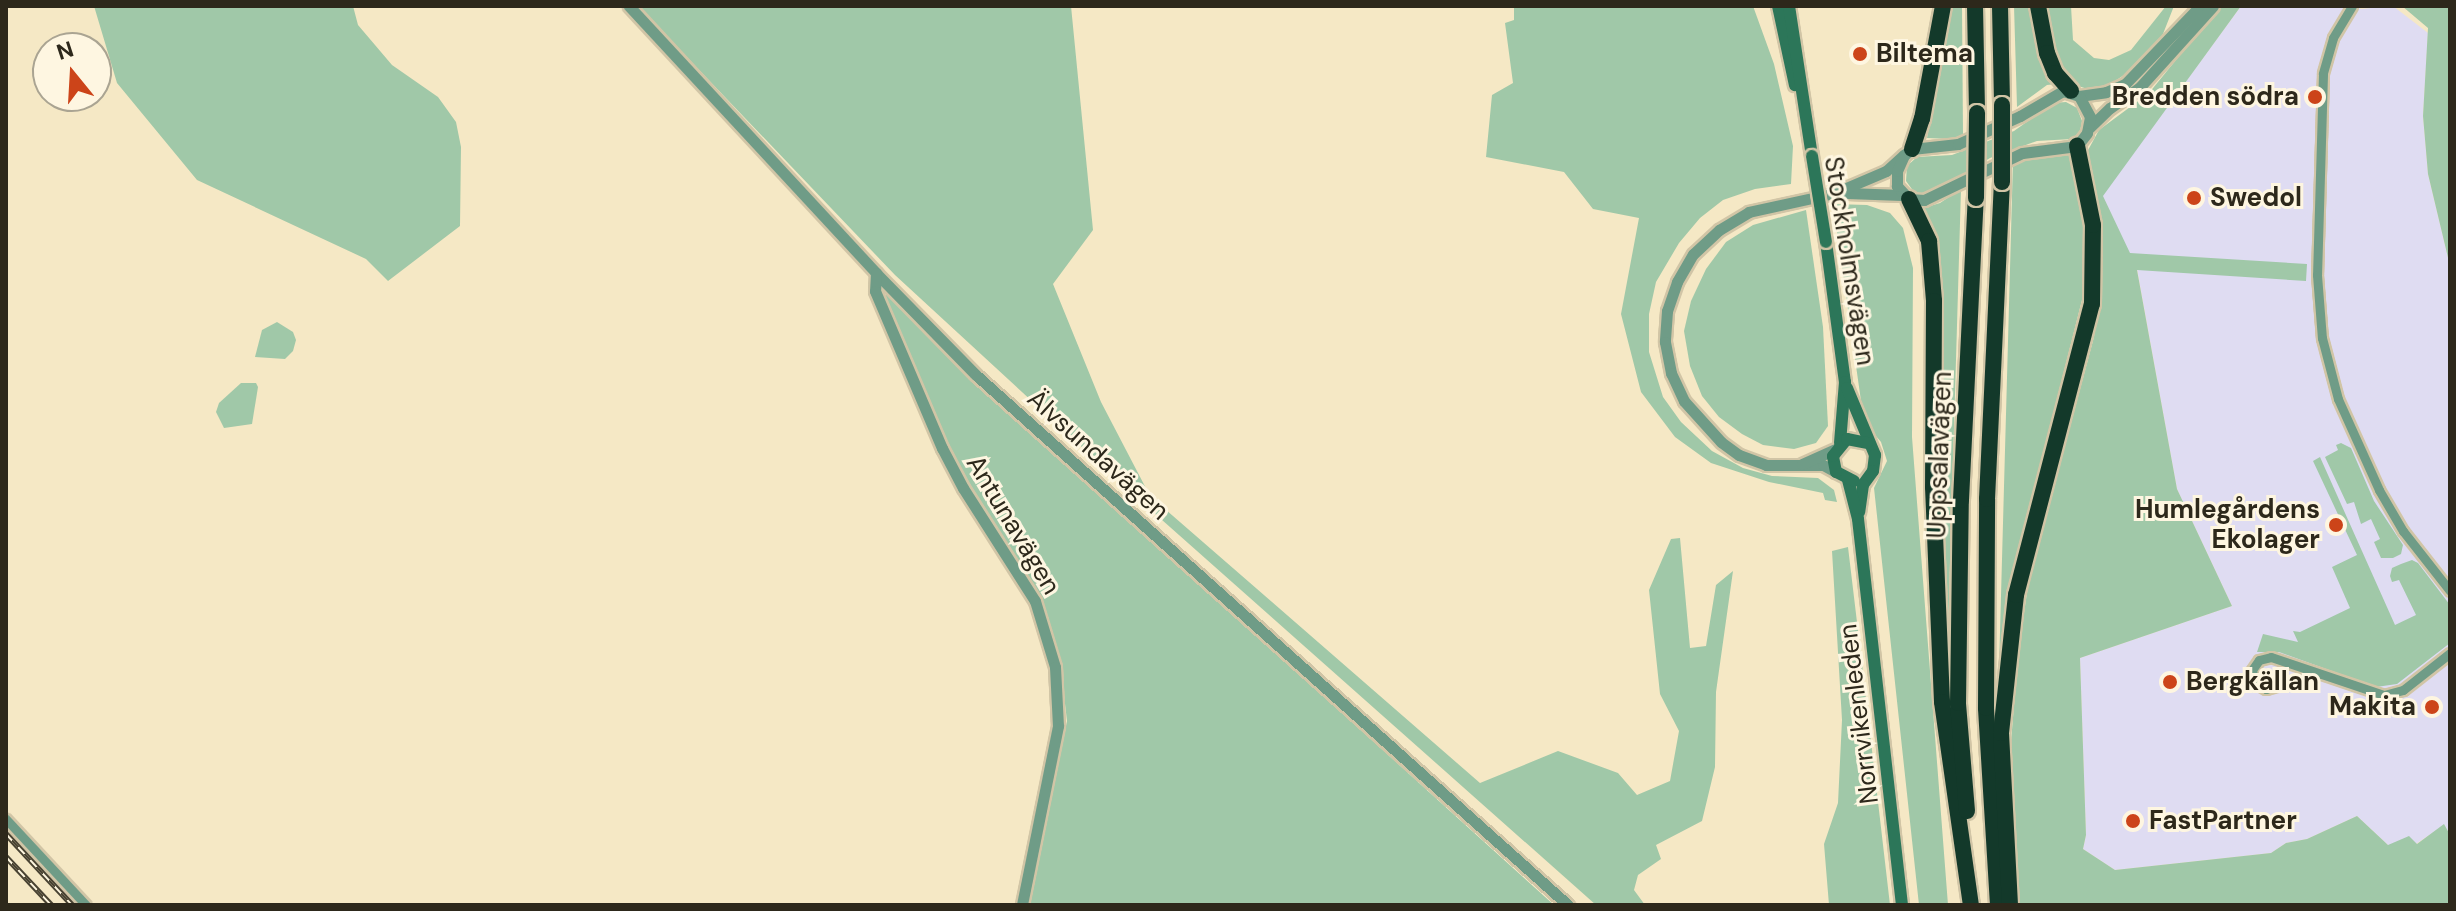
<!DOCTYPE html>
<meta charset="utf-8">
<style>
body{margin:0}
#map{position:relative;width:2456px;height:911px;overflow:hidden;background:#f5e8c5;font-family:"DM Sans",sans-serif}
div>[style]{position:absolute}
.industrial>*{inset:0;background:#dfdcf2}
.green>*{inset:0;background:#a0c8a8}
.roads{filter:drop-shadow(2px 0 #d1c5a6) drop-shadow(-2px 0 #d1c5a6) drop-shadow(0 2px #d1c5a6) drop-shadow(0 -2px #d1c5a6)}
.minor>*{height:9px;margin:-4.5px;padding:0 4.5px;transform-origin:4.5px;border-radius:4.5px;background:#6f9c87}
.tertiary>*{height:11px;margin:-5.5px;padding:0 5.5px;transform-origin:5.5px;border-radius:5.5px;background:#6f9c87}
.secondary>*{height:12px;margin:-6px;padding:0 6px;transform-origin:6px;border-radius:6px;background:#2c7659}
.motorway>*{height:16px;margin:-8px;padding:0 8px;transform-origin:8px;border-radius:8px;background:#13392a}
.rail>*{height:6px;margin-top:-3px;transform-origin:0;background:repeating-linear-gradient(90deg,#fef6e1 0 9px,#484232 0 18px);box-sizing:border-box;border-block:2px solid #484232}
.bridges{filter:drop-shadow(2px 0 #d1c5a6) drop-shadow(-2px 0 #d1c5a6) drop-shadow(0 2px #d1c5a6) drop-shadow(0 -2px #d1c5a6)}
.secondary-bridge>*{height:12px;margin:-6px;padding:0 6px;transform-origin:6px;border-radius:6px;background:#2c7659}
.motorway-bridge>*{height:16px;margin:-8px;padding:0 8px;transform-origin:8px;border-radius:8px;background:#13392a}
.dots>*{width:22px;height:22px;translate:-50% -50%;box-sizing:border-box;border:4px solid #fef6e1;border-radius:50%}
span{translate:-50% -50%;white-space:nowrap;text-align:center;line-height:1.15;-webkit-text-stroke:6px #fef6e1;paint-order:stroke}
.poi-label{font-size:26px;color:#2d281b;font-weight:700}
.left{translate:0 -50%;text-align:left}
.right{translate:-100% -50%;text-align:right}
.street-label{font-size:26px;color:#2d281b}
.frame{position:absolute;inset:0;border:8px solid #2d281b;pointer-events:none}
.north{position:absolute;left:32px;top:32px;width:80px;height:80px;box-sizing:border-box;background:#fef6e1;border:2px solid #aaa492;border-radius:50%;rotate:342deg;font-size:22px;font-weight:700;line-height:32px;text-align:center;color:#2d281b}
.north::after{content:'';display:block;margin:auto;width:28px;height:36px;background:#cc4419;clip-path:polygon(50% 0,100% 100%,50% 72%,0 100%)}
</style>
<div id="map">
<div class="industrial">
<div style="clip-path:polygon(2241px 6px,2356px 6px,2361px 9px,2393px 6px,2428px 33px,2423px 116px,2428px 174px,2450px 266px,2450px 835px,2444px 825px,2416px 844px,2388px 845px,2357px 816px,2307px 839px,2286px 843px,2271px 853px,2115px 870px,2083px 849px,2086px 835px,2080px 658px,2232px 606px,2177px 489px,2137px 269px,2102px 196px)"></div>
</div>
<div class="green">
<div style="clip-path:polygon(94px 6px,353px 6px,358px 25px,392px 65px,438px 97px,456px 122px,461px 147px,460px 226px,388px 281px,366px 259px,197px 180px,117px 83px)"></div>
<div style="clip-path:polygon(638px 6px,1071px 6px,1093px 230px,1053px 284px,1101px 402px,1150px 496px,1480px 783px,1558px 751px,1618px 773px,1637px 795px,1670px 781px,1679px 731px,1660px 694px,1649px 590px,1671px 539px,1680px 538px,1690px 648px,1706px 646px,1716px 585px,1733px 571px,1716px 692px,1715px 767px,1702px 821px,1656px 845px,1661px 859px,1638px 875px,1634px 890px,1645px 905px,1596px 905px,1135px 496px,895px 275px)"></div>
<div style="clip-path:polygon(1514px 6px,1753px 6px,1774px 64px,1793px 146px,1791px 184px,1755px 189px,1723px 200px,1700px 218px,1679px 243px,1656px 282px,1649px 314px,1649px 352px,1663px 397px,1681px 422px,1712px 451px,1743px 468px,1772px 476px,1818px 478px,1834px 490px,1837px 502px,1825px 500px,1823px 493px,1769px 482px,1711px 463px,1675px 437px,1641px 392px,1621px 314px,1639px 218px,1593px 209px,1564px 172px,1486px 157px,1492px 95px,1513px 83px,1505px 23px,1514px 20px)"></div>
<div style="clip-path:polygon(1949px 6px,1962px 6px,1963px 135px,1950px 139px,1927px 138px)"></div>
<div style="clip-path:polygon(2014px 6px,2032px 6px,2039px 55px,2056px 84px,2047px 85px,2017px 107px)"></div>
<div style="clip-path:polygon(2045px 6px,2071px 6px,2073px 40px,2094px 58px,2109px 60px,2131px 50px,2166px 6px,2174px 6px,2161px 39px,2127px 73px,2109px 85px,2088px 89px,2071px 84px,2059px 68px)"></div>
<div style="clip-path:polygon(2220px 6px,2241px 6px,2103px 196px,2130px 253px,2307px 264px,2306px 281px,2137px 270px,2177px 489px,2232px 606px,2080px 658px,2086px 835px,2083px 849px,2115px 870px,2271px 853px,2286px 843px,2307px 839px,2357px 816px,2388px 845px,2409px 836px,2417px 844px,2444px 824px,2450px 835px,2450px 905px,2019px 905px,2010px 754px,2019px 645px,2029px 580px,2094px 337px,2101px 264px,2100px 225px,2087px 152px,2099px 130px,2149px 93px)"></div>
<div style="clip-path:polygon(2402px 6px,2450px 6px,2450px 266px,2428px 174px,2423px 116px,2428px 28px)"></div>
<div style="clip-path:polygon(2066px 102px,2077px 108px,2082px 121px,2080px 132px,2072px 139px,2037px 141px,1990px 158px,1930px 195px,1914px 192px,1906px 181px,1907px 166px,1917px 157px,1952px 155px,2014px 131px,2053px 103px)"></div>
<div style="clip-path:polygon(2038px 152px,2070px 154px,2084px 224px,2085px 288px,2015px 565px,1999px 668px,2013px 160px)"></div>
<div style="clip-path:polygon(1961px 189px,1947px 667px,1920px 209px,1940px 203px)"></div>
<div style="clip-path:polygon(1833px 204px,1867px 205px,1890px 213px,1903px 228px,1913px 268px,1912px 437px,1948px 905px,1919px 905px,1874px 488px,1887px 461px,1881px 442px,1864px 422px)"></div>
<div style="clip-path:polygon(1806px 210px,1823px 327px,1828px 426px,1816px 443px,1794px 449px,1763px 445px,1742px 434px,1719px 417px,1702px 396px,1690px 366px,1684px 331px,1691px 301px,1706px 269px,1726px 242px,1753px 225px)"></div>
<div style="clip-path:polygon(888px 291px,970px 377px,1554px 905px,1030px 905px,1067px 721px,1061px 669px,1048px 617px,1035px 590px,968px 487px,947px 447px,897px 328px,885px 296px)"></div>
<div style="clip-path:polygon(277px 322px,293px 332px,296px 340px,293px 351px,285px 359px,255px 357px,262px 330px)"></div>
<div style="clip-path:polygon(241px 383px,256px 383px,258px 387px,252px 424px,224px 428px,216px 412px,219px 403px)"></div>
<div style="clip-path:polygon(2341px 443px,2351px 448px,2374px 501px,2403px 545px,2401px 554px,2393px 558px,2381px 558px,2374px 542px,2380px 539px,2371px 519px,2361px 524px,2354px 502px,2347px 504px,2325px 457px,2338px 450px,2336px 445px)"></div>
<div style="clip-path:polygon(2320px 457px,2395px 625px,2416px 615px,2399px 580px,2392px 582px,2390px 576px,2392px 568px,2401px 564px,2412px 560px,2418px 563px,2450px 605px,2450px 643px,2397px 684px,2376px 687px,2279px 652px,2257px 652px,2263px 634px,2298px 642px,2293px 631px,2300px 632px,2350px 608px,2332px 567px,2357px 555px,2313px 461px)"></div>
<div style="clip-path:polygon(1848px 547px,1862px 664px,1890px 905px,1829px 905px,1824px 844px,1838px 803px,1842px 720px,1832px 551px)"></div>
</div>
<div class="roads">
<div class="minor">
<div style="left:2352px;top:6px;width:37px;rotate:121deg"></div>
<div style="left:2333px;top:38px;width:37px;rotate:106deg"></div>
<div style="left:2323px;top:74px;width:201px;rotate:91.7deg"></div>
<div style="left:2317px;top:275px;width:63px;rotate:85.5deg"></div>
<div style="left:2322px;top:338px;width:63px;rotate:75.3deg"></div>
<div style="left:2338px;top:399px;width:100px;rotate:65.7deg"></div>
<div style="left:2379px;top:490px;width:48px;rotate:59.7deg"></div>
<div style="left:2403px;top:531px;width:76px;rotate:51.9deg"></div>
<div style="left:2318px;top:674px;width:54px;rotate:163.9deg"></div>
<div style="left:2266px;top:689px;width:14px;rotate:-150deg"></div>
<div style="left:2254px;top:682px;width:12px;rotate:-99deg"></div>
<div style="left:2252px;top:670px;width:12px;rotate:-55deg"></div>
<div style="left:2259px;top:660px;width:12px;rotate:-14deg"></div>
<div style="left:2271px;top:657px;width:119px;rotate:18.6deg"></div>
<div style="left:2384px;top:695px;width:20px;rotate:-15deg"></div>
<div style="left:2403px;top:690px;width:60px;rotate:-38.2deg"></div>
<div style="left:6px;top:819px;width:117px;rotate:47.1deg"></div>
</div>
<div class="tertiary">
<div style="left:629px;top:6px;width:364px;rotate:47.2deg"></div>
<div style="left:876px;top:273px;width:143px;rotate:45.6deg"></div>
<div style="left:976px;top:375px;width:795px;rotate:41.84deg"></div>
<div style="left:2079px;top:96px;width:27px;rotate:-8deg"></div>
<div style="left:2106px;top:92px;width:21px;rotate:-23deg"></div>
<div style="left:2125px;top:84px;width:108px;rotate:-46.1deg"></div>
<div style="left:2090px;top:127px;width:28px;rotate:-44deg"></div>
<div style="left:2110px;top:108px;width:35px;rotate:-35deg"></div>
<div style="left:2139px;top:88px;width:110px;rotate:-47.9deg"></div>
<div style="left:1847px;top:193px;width:55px;rotate:2.1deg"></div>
<div style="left:1832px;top:194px;width:59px;rotate:-23.1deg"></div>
<div style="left:1886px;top:171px;width:24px;rotate:-42deg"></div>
<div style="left:1904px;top:155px;width:10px;rotate:-37deg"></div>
<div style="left:1912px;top:149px;width:46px;rotate:-6.2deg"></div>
<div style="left:1958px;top:144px;width:68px;rotate:-24.3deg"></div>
<div style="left:2020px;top:116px;width:50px;rotate:-30.2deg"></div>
<div style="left:2063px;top:91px;width:17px;rotate:17deg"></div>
<div style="left:2079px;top:96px;width:24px;rotate:62deg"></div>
<div style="left:2090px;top:117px;width:16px;rotate:101deg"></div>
<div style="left:2087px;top:133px;width:16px;rotate:128deg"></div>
<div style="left:2077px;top:146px;width:55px;rotate:172.7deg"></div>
<div style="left:2022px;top:153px;width:109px;rotate:154.4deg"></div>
<div style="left:1924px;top:200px;width:15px;rotate:-176deg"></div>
<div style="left:1909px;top:199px;width:18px;rotate:-133deg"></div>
<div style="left:1897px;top:186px;width:15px;rotate:-90deg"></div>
<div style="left:1897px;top:171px;width:17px;rotate:-66deg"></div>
<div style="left:1826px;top:195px;width:79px;rotate:167.6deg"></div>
<div style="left:1749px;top:212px;width:35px;rotate:149deg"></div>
<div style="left:1719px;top:230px;width:35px;rotate:137deg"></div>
<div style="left:1693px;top:254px;width:32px;rotate:120deg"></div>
<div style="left:1677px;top:282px;width:31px;rotate:109deg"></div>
<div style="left:1667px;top:311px;width:31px;rotate:94deg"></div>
<div style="left:1665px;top:342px;width:32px;rotate:79deg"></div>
<div style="left:1671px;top:373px;width:31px;rotate:65deg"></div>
<div style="left:1684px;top:401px;width:55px;rotate:47.9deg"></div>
<div style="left:1721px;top:442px;width:22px;rotate:36deg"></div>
<div style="left:1739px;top:455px;width:29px;rotate:20deg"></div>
<div style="left:1766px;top:465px;width:57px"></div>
<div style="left:1823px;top:465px;width:15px;rotate:28deg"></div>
<div style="left:876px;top:273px;width:18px;rotate:93deg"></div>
<div style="left:875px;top:291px;width:171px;rotate:66.9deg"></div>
<div style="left:942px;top:448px;width:45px;rotate:62.3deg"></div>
<div style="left:963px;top:488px;width:134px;rotate:57.5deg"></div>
<div style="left:1035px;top:601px;width:69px;rotate:73.1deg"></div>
<div style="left:1055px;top:667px;width:59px;rotate:87.1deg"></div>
<div style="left:1058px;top:726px;width:183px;rotate:101.4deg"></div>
<div style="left:1802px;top:464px;width:36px;rotate:-24deg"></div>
</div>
<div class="secondary">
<div style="left:1778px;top:6px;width:81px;rotate:77.9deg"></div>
<div style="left:1789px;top:6px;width:152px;rotate:81.3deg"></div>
<div style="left:1826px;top:242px;width:141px;rotate:82.3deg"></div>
<div style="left:1845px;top:382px;width:61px;rotate:94.7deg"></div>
<div style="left:1847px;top:388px;width:73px;rotate:67.3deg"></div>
<div style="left:1875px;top:455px;width:16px;rotate:97deg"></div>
<div style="left:1873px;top:471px;width:17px;rotate:126deg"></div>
<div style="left:1863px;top:485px;width:27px;rotate:98deg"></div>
<div style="left:1848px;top:480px;width:40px;rotate:75.6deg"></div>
<div style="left:1858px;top:519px;width:388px;rotate:83.5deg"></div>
<div style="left:1854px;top:481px;width:20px;rotate:-153deg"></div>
<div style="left:1836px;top:472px;width:16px;rotate:-101deg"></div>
<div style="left:1833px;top:456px;width:22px;rotate:-51deg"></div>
<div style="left:1847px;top:439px;width:20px;rotate:11deg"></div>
</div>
<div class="motorway">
<div style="left:1975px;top:6px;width:107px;rotate:88.9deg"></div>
<div style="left:2000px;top:6px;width:99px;rotate:88.8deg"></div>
<div style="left:2038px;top:6px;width:48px;rotate:79.2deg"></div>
<div style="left:2047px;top:53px;width:22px;rotate:68deg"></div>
<div style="left:2055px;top:73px;width:24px;rotate:48deg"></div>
<div style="left:1912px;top:149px;width:32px;rotate:-72deg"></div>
<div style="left:1922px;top:119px;width:115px;rotate:-79.5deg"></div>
<div style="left:1909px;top:199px;width:47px;rotate:64.5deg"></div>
<div style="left:1929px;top:241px;width:60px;rotate:85.2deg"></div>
<div style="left:1934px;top:301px;width:186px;rotate:90.3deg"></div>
<div style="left:1933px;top:487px;width:215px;rotate:87.6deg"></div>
<div style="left:1942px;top:702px;width:205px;rotate:81.9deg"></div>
<div style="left:1967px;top:811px;width:108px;rotate:-94.8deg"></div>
<div style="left:1958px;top:703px;width:203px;rotate:-89.2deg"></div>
<div style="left:1961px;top:500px;width:302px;rotate:-87.2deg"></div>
<div style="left:1998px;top:905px;width:197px;rotate:-93.5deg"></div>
<div style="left:1986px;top:708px;width:209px;rotate:-89.7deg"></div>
<div style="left:1987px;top:499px;width:317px;rotate:-87.3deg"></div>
<div style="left:2010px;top:905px;width:172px;rotate:-93deg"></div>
<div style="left:2001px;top:733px;width:139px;rotate:-83.8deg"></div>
<div style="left:2016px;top:595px;width:301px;rotate:-75.4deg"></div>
<div style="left:2092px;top:304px;width:79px;rotate:-89.3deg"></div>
<div style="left:2093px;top:225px;width:81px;rotate:-101.4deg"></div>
</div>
</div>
<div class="rail">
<div style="left:6px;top:834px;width:97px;rotate:47.1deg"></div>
<div style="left:6px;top:857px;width:66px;rotate:46.8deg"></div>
</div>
<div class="bridges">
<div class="secondary-bridge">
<div style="left:1812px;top:156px;width:87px;rotate:80.8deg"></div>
</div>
<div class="motorway-bridge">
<div style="left:2002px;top:105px;width:77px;rotate:90deg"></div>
<div style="left:1976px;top:198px;width:85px;rotate:-89.3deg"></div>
</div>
</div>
<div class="dots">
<div style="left:1860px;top:54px;background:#cc4419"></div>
<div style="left:2315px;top:97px;background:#cc4419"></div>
<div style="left:2194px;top:198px;background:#cc4419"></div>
<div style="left:2336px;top:525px;background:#cc4419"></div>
<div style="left:2170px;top:682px;background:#cc4419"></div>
<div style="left:2432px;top:707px;background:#cc4419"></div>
<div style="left:2133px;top:821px;background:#cc4419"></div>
</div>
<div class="poi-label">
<span class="left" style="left:1876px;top:54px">Biltema</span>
<span class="right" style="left:2299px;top:97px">Bredden södra</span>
<span class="left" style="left:2210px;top:198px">Swedol</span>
<span class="right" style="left:2320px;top:525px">Humlegårdens<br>Ekolager</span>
<span class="left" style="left:2186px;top:682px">Bergkällan</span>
<span class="right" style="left:2416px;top:707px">Makita</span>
<span class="left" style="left:2149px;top:821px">FastPartner</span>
</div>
<div class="street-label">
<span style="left:1849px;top:261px;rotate:81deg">Stockholmsvägen</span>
<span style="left:1098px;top:455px;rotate:42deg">Älvsundavägen</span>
<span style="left:1940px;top:455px;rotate:-88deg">Uppsalavägen</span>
<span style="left:1013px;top:525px;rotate:59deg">Antunavägen</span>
<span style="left:1859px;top:714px;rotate:-97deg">Norrvikenleden</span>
</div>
<div class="frame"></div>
<div class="north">N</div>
</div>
